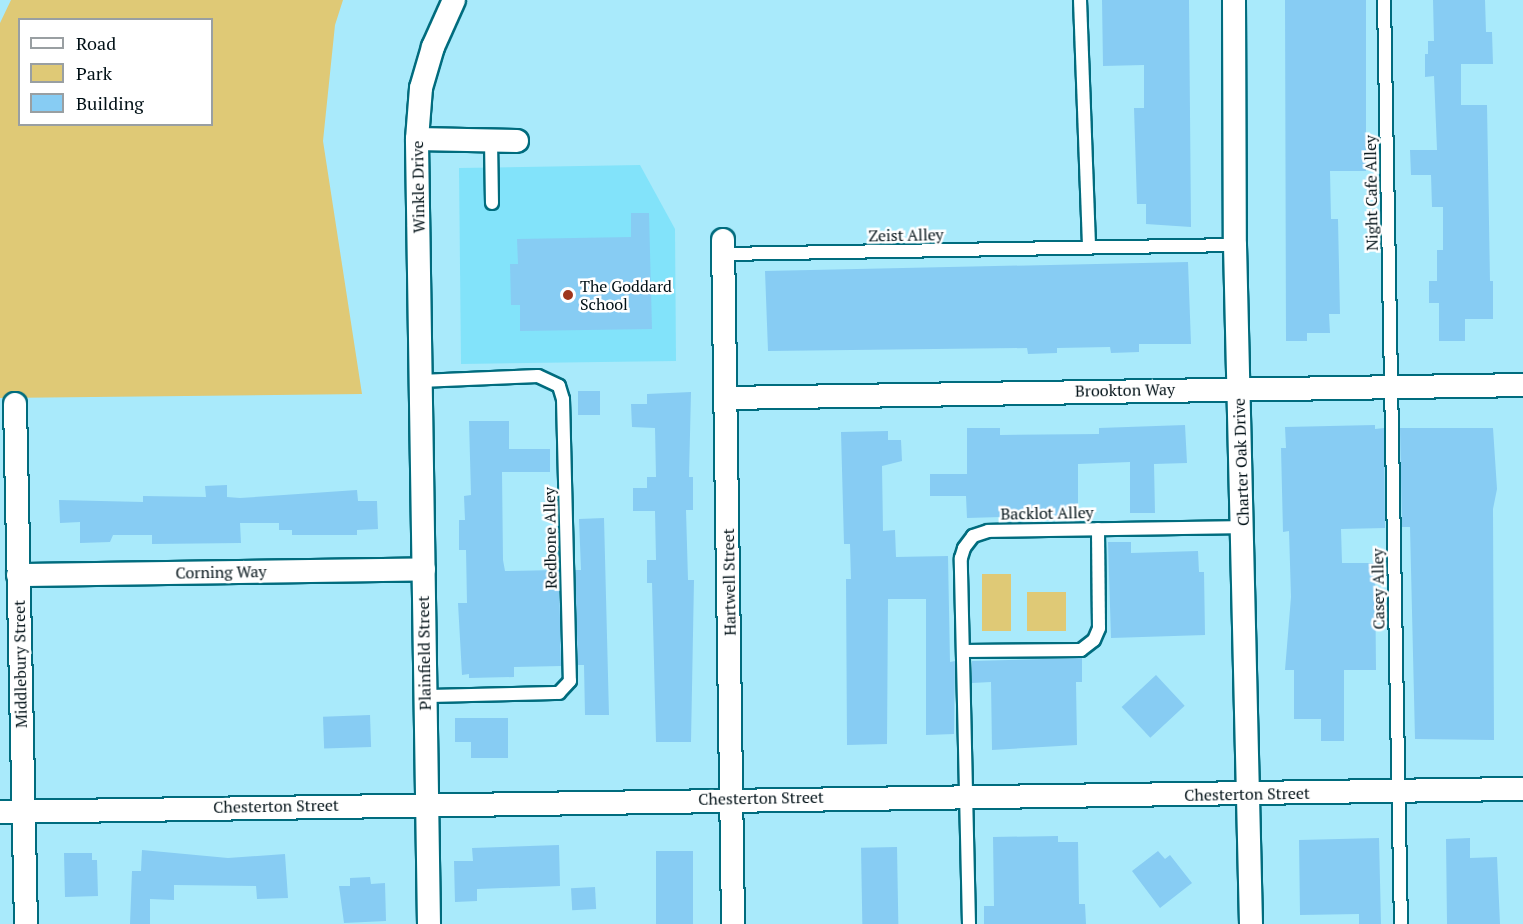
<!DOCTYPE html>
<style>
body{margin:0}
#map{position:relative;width:1523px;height:924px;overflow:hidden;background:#a9eafb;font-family:"PT Serif",serif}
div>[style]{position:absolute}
.built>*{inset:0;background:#82e3fa}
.green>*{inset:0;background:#dfc976;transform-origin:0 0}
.building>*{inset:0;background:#87ccf3;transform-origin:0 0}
.roads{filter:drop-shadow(2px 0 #006c7e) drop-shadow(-2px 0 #006c7e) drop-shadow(0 2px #006c7e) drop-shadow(0 -2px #006c7e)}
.service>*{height:12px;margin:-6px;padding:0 6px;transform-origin:6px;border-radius:6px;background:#fff}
.minor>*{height:22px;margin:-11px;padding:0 11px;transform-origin:11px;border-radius:11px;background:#fff}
.dots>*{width:16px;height:16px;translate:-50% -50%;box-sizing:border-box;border:3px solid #fff;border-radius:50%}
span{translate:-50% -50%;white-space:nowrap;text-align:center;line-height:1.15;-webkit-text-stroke:5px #fff;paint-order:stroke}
.street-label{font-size:16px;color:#001016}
.poi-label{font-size:16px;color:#001016}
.left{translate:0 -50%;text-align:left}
.legend{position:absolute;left:18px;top:18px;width:195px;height:108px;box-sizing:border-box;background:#fff;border:2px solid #999fa2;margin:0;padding:8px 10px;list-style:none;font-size:18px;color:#001016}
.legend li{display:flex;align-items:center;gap:12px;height:30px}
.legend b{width:30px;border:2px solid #999fa2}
</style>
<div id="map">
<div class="built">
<div style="clip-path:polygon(640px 165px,675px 229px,676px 361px,461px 364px,459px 168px)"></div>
</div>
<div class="green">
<div style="clip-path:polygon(evenodd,11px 0,343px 0,335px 25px,323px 141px,362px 394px,0 398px,0 23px,11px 0,20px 20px,212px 20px,212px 124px,20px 124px,20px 20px)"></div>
<div style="left:982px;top:574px;width:29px;height:57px"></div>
<div style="left:1027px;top:592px;width:39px;height:39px"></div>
</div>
<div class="building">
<div style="clip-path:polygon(1102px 0,1189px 0,1191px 227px,1146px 224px,1146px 204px,1137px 204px,1134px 108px,1144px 108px,1144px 65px,1103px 66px)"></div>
<div style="clip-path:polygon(1285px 0,1366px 0,1366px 171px,1330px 171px,1331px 219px,1338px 219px,1340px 314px,1329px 314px,1330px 333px,1307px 333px,1307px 341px,1286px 341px)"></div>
<div style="clip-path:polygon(1433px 0,1485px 0,1486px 32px,1492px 32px,1493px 64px,1461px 64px,1461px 105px,1487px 105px,1490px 281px,1493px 281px,1493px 319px,1465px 319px,1465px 341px,1439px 341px,1439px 303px,1429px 303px,1429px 281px,1437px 281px,1437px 250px,1443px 250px,1443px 207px,1432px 207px,1431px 175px,1411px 175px,1410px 150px,1437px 150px,1434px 76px,1425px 77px,1425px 54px,1428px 54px,1428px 41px,1434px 41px)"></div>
<div style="clip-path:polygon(631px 213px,649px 213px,652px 329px,520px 331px,520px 305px,511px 305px,510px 264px,518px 264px,517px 239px,631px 237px)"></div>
<div style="clip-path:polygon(1188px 262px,1191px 344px,1139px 344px,1139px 352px,1111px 353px,1110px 347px,1057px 348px,1057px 353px,1028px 354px,1027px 348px,768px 351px,765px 271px)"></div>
<div style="left:578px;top:391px;width:22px;height:24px"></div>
<div style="clip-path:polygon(691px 392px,689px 477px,693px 477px,693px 510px,686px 510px,688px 580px,694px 580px,691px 742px,656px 742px,652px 583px,647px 583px,647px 560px,656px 560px,655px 511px,633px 511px,633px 488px,647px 488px,647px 477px,656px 477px,655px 428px,632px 427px,631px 404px,647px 404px,647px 394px)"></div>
<div style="clip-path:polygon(469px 421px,509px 421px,509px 449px,550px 449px,550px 472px,502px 472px,503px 560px,505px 571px,559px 570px,561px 666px,514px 667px,514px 677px,469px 678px,469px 674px,462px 675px,458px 603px,467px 603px,466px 550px,459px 550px,459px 520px,465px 520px,464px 496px,471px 495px)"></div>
<div style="clip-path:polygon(1185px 425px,1187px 463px,1154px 464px,1155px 513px,1130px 513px,1130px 462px,1078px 464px,1078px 515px,967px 518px,966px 496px,930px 496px,930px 474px,967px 474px,967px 428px,1000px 428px,1000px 435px,1099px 434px,1099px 428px)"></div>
<div style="clip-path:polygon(1375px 425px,1375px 429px,1384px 428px,1385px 528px,1341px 529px,1342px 563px,1375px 563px,1376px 670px,1344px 670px,1344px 741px,1321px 741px,1321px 719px,1294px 719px,1294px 670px,1285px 670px,1291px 597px,1289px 531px,1283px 532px,1281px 448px,1286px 448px,1285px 427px)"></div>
<div style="clip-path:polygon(1400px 428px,1493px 428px,1497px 489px,1493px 509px,1494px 740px,1415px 739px,1410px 527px,1402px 527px)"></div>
<div style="clip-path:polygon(888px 431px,888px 440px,901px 440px,902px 461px,882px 466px,883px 531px,895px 530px,896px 557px,948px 556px,950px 662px,955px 661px,954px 734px,926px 735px,926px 599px,888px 599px,887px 744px,847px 745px,846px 579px,851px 579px,850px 544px,844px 544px,841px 432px)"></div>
<div style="clip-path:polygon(227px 485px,227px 497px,240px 498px,357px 490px,358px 501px,377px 501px,378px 529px,357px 530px,357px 535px,292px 535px,292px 530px,279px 530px,279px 523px,240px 523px,241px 543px,152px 544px,152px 535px,113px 535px,110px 542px,80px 543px,80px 522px,60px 523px,59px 500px,143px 502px,143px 496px,206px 497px,205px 486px)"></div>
<div style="clip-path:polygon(604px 518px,609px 715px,585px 715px,584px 665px,578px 665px,575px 570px,581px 570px,579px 519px)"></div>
<div style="clip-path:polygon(1108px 542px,1131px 542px,1131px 553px,1198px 551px,1199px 572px,1204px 572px,1205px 635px,1111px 638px)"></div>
<div style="clip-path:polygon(1082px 658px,1082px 682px,1076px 682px,1077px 745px,992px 750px,991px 682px,972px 683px,972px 661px)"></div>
<div style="left:1156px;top:675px;width:42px;height:47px;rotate:47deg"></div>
<div style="left:370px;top:715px;width:32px;height:47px;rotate:88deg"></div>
<div style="clip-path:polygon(455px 718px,508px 718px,508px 758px,471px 758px,471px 742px,455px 742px)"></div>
<div style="clip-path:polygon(1058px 836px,1058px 842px,1078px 842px,1079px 904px,1085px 904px,1086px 924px,984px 924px,984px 906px,994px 906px,993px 837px)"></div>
<div style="clip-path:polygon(1379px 838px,1381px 924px,1359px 924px,1359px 914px,1300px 915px,1299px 840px)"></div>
<div style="clip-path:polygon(1470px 838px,1470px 858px,1497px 857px,1500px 924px,1447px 924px,1446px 839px)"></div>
<div style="clip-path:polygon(559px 845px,560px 886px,477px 889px,477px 901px,455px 902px,454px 861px,473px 861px,472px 848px)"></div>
<div style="left:897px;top:847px;width:77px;height:36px;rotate:89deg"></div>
<div style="clip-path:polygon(142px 850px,228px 858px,285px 854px,288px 898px,257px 899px,256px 886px,174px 885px,174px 900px,150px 899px,150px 924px,130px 924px,132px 871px,141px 871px)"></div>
<div style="left:656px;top:851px;width:37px;height:73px"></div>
<div style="clip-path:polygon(1158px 851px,1165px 859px,1170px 855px,1192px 883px,1160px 908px,1132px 871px)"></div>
<div style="clip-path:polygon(64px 853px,92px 853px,92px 860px,97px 860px,98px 896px,65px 897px)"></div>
<div style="clip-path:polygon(370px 877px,371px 884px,385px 883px,386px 921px,344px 923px,339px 886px,350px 886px,350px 878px)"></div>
<div style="left:595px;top:887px;width:22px;height:24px;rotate:87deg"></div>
</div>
<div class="roads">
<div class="service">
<div style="left:1080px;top:0;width:248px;rotate:87.9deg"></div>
<div style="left:1384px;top:0;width:924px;rotate:88.95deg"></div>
<div style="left:491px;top:140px;width:63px;rotate:89.1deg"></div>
<div style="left:724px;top:254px;width:511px;rotate:-1.01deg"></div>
<div style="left:420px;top:381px;width:118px;rotate:-2.4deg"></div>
<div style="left:538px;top:376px;width:23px;rotate:25deg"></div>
<div style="left:559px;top:386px;width:14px;rotate:73deg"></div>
<div style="left:563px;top:399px;width:282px;rotate:88.6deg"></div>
<div style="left:570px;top:681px;width:16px;rotate:133deg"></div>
<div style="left:559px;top:693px;width:134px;rotate:178.7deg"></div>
<div style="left:963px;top:651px;width:118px;rotate:-0.5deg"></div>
<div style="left:1081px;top:650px;width:16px;rotate:-38deg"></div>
<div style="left:1094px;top:640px;width:13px;rotate:-67deg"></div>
<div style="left:1099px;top:628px;width:99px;rotate:-90.6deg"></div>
<div style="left:969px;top:924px;width:366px;rotate:-91.3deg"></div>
<div style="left:961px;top:558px;width:10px;rotate:-73deg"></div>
<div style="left:964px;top:548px;width:15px;rotate:-53deg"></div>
<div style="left:973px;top:536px;width:16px;rotate:-18deg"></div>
<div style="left:988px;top:531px;width:255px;rotate:-0.9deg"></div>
</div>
<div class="minor">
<div style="left:1234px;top:0;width:245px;rotate:89.8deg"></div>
<div style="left:1235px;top:245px;width:679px;rotate:88.65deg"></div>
<div style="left:417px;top:139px;width:100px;rotate:1.1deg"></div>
<div style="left:723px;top:240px;width:684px;rotate:89.16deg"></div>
<div style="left:726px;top:398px;width:797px;rotate:-0.93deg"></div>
<div style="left:15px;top:404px;width:520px;rotate:88.79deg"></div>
<div style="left:18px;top:575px;width:406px;rotate:-0.8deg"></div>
<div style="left:0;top:812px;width:1523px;rotate:-0.87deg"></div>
<div style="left:429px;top:924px;width:785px;rotate:-90.88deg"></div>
<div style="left:417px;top:139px;width:51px;rotate:-85.5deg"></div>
<div style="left:421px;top:88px;width:43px;rotate:-73.7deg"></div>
<div style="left:433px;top:47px;width:51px;rotate:-65.9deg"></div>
</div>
</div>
<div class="dots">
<div style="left:568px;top:295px;background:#9f361c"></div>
</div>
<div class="street-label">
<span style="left:418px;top:187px;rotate:-91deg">Winkle Drive</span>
<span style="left:1371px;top:193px;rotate:-91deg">Night Cafe Alley</span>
<span style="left:906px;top:235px;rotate:-1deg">Zeist Alley</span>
<span style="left:1125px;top:390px;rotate:-1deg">Brookton Way</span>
<span style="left:1241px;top:462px;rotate:-92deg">Charter Oak Drive</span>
<span style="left:1047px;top:513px;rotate:-1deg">Backlot Alley</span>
<span style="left:550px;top:538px;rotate:-91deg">Redbone Alley</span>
<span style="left:221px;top:572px;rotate:-1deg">Corning Way</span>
<span style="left:729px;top:582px;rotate:-91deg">Hartwell Street</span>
<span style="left:1378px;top:589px;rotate:-91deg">Casey Alley</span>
<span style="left:424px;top:653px;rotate:-91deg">Plainfield Street</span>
<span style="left:20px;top:664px;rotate:-91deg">Middlebury Street</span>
<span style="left:1247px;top:794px;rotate:-1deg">Chesterton Street</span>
<span style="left:761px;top:798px;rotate:-1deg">Chesterton Street</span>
<span style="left:276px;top:806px;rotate:-1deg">Chesterton Street</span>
</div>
<div class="poi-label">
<span class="left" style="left:580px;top:295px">The Goddard<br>School</span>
</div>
<ul class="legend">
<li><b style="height:8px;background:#fff"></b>Road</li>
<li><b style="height:16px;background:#dfc976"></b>Park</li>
<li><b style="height:16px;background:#87ccf3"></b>Building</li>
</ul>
</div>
